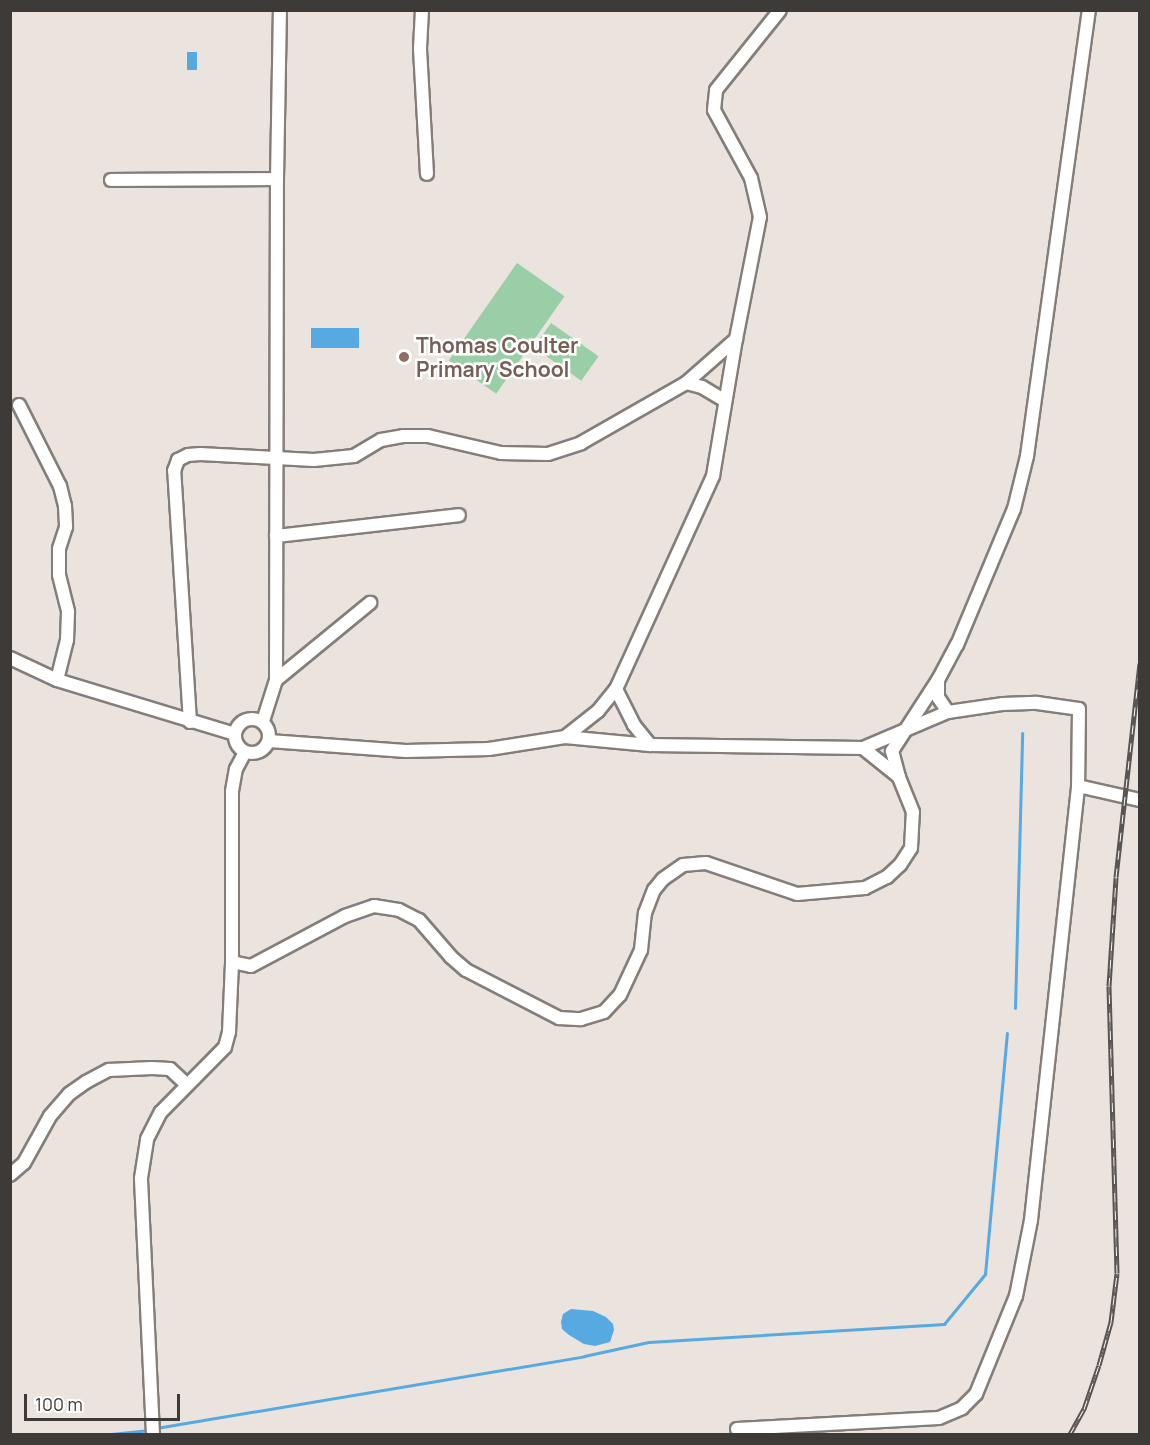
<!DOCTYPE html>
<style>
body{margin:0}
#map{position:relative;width:1150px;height:1445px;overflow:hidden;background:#eae3de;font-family:Manrope,sans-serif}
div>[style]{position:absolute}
.green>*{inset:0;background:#9acea7;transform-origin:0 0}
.water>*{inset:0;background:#57a9e1;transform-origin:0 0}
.stream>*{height:3px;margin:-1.5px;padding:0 1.5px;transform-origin:1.5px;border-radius:1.5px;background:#57a9e1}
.roads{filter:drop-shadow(2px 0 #847e7a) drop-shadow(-2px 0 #847e7a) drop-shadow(0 2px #847e7a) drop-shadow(0 -2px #847e7a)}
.minor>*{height:12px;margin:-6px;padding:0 6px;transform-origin:6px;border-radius:6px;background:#fff}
.minor>.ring{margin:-6px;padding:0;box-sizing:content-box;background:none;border:12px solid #fff;border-radius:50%}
.rail>*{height:5px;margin-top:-2.5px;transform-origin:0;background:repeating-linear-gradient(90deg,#fff 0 9px,#595553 0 18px);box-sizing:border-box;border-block:2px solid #595553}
.dots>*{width:16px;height:16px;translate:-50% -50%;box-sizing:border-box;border:3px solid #fff;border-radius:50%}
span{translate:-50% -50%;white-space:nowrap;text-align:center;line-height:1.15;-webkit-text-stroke:5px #fff;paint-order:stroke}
.education-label{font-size:21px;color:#785e54;font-weight:700}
.left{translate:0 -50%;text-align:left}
.frame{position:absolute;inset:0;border:12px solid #3d3a38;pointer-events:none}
.scale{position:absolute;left:24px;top:1394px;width:156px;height:27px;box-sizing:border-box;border:3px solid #3d3a38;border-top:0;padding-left:8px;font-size:18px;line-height:21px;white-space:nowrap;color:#3d3a38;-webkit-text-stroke:4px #fff;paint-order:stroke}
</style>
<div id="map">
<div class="green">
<div style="left:517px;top:263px;width:58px;height:119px;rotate:35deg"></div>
<div style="left:551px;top:323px;width:58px;height:30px;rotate:35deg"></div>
</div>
<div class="water">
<div style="left:187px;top:52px;width:10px;height:18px"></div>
<div style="left:359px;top:328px;width:20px;height:48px;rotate:90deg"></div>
<div style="clip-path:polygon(571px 1309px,593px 1311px,606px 1317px,613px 1324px,614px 1330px,610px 1342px,595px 1346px,584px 1344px,569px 1335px,562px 1329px,561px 1322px,563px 1314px)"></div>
</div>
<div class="stream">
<div style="left:1015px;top:1008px;width:275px;rotate:-88.5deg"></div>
<div style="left:156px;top:1428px;width:434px;rotate:-9.5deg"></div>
<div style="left:584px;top:1356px;width:66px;rotate:-12.2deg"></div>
<div style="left:649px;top:1342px;width:296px;rotate:-3.5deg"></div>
<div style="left:944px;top:1324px;width:65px;rotate:-50.6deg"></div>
<div style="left:985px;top:1274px;width:242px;rotate:-84.8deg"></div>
<div style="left:111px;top:1434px;width:39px;rotate:-6deg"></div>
</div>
<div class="roads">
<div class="minor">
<div style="left:422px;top:10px;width:39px;rotate:93deg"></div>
<div style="left:420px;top:49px;width:125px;rotate:86.8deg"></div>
<div style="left:111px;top:180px;width:166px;rotate:-0.3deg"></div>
<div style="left:686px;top:383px;width:16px;rotate:14deg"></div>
<div style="left:702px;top:387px;width:27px;rotate:31deg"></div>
<div style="left:19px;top:405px;width:91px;rotate:63.2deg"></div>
<div style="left:60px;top:486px;width:21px;rotate:76deg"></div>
<div style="left:65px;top:506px;width:21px;rotate:87deg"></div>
<div style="left:66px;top:527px;width:23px;rotate:108deg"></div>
<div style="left:59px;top:549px;width:26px;rotate:90deg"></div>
<div style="left:59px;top:575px;width:38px;rotate:76deg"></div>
<div style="left:68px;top:612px;width:28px;rotate:92deg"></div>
<div style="left:67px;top:640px;width:41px;rotate:104deg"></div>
<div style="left:276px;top:536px;width:184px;rotate:-6.5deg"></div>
<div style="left:10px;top:658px;width:52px;rotate:25.1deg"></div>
<div style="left:57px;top:680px;width:186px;rotate:16.9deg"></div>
<div style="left:276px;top:680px;width:122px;rotate:-39.3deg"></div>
<div style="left:616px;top:689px;width:40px;rotate:63.4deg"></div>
<div style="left:634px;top:725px;width:26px;rotate:51deg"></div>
<div style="left:948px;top:712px;width:18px;rotate:-124deg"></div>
<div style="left:938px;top:697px;width:17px;rotate:-90deg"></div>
<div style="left:938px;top:680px;width:40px;rotate:-62deg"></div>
<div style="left:957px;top:645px;width:147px;rotate:-67.3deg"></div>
<div style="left:1014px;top:509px;width:55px;rotate:-76.2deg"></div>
<div style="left:1027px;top:456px;width:450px;rotate:-82.1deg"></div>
<div class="ring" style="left:235px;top:719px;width:22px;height:22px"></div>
<div style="left:263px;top:721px;width:43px;rotate:-72.4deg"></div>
<div style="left:276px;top:680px;width:501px;rotate:-89.89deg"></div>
<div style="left:277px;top:179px;width:169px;rotate:-89deg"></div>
<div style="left:190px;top:722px;width:252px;rotate:-93.6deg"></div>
<div style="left:174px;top:471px;width:12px;rotate:-70deg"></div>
<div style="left:178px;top:460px;width:11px;rotate:-27deg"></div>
<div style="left:188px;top:455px;width:12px;rotate:-5deg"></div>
<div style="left:200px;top:454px;width:114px;rotate:3deg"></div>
<div style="left:314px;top:460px;width:40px;rotate:-5.7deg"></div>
<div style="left:354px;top:456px;width:31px;rotate:-31deg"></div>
<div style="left:381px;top:440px;width:22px;rotate:-10deg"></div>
<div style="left:403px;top:436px;width:25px"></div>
<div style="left:428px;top:436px;width:75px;rotate:13.1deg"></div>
<div style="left:501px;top:453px;width:47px;rotate:1.2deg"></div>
<div style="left:548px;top:454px;width:35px;rotate:-18deg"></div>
<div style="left:581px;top:443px;width:121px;rotate:-29.7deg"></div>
<div style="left:686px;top:383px;width:67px;rotate:-41.3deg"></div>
<div style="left:565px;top:737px;width:42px;rotate:-38.2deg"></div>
<div style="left:598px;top:711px;width:28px;rotate:-51deg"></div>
<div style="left:616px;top:689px;width:234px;rotate:-65.5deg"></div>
<div style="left:713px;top:476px;width:139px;rotate:-80.5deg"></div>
<div style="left:736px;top:339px;width:124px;rotate:-78.9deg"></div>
<div style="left:760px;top:217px;width:40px;rotate:-103deg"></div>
<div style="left:751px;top:178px;width:77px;rotate:-118.6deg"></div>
<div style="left:714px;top:110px;width:20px;rotate:-84deg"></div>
<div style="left:716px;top:90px;width:102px;rotate:-51.3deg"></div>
<div style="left:269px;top:741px;width:137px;rotate:4.2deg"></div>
<div style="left:406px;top:751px;width:83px;rotate:-1.4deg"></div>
<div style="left:489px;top:749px;width:77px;rotate:-9deg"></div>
<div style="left:565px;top:737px;width:85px;rotate:5.4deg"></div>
<div style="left:650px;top:745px;width:213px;rotate:0.8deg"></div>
<div style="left:863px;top:748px;width:92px;rotate:-23deg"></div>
<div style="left:948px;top:712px;width:56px;rotate:-8.3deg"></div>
<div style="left:1003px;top:704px;width:34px;rotate:-2deg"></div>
<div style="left:1037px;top:703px;width:42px;rotate:8.1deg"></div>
<div style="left:1079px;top:709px;width:77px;rotate:90.7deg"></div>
<div style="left:1078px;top:786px;width:64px;rotate:12.7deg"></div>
<div style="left:863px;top:748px;width:46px;rotate:38.9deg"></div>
<div style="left:232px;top:962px;width:19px;rotate:12deg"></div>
<div style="left:251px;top:966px;width:106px;rotate:-28deg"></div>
<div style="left:345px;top:916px;width:31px;rotate:-19deg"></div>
<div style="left:374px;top:906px;width:25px;rotate:9deg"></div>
<div style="left:399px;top:910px;width:22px;rotate:27deg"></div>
<div style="left:419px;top:920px;width:49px;rotate:49.1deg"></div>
<div style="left:451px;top:957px;width:20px;rotate:41deg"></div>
<div style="left:466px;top:970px;width:105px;rotate:27.3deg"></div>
<div style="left:559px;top:1018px;width:22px;rotate:3deg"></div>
<div style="left:581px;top:1019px;width:24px;rotate:-17deg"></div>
<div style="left:604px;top:1012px;width:23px;rotate:-47deg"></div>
<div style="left:620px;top:995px;width:50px;rotate:-65deg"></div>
<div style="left:641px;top:950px;width:37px;rotate:-84deg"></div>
<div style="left:645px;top:913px;width:25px;rotate:-69deg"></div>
<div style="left:654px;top:890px;width:14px;rotate:-51deg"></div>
<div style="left:663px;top:879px;width:24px;rotate:-35deg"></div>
<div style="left:683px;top:865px;width:23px;rotate:-5deg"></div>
<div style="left:706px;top:863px;width:96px;rotate:18.8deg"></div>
<div style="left:797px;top:894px;width:68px;rotate:-5deg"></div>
<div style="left:865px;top:888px;width:25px;rotate:-27deg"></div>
<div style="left:887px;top:877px;width:18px;rotate:-43deg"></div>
<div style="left:900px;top:865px;width:20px;rotate:-57deg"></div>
<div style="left:911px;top:848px;width:36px;rotate:-87deg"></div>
<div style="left:913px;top:812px;width:38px;rotate:-112deg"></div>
<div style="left:899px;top:777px;width:27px;rotate:-105deg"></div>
<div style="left:892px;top:751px;width:85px;rotate:-57.1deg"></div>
<div style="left:10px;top:1175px;width:18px;rotate:-41deg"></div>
<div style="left:24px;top:1163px;width:54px;rotate:-61deg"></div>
<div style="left:50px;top:1116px;width:29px;rotate:-49deg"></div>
<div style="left:69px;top:1094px;width:21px;rotate:-35deg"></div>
<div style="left:86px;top:1082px;width:26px;rotate:-28deg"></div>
<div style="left:109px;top:1070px;width:43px;rotate:-2.7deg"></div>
<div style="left:152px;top:1068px;width:18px;rotate:3deg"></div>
<div style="left:170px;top:1069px;width:22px;rotate:43deg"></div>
<div style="left:737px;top:1429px;width:202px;rotate:-3.1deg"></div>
<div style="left:939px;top:1418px;width:25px;rotate:-23deg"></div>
<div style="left:962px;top:1408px;width:20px;rotate:-45deg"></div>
<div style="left:976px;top:1394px;width:106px;rotate:-67.8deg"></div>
<div style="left:1016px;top:1296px;width:77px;rotate:-78.8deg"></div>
<div style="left:1031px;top:1220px;width:437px;rotate:-83.8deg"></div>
<div style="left:153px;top:1434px;width:256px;rotate:-92.7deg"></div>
<div style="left:141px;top:1178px;width:39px;rotate:-81deg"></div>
<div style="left:147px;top:1139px;width:30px;rotate:-63deg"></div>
<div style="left:161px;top:1112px;width:91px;rotate:-45.4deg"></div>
<div style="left:225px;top:1047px;width:16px;rotate:-75deg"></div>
<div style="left:229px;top:1032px;width:70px;rotate:-87.5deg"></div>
<div style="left:232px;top:962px;width:171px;rotate:-90deg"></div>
<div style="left:232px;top:791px;width:22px;rotate:-80deg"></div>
<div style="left:236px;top:769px;width:19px;rotate:-62deg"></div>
</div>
</div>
<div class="rail">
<div style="left:1070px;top:1434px;width:29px;rotate:-61deg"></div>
<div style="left:1084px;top:1409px;width:46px;rotate:-71.2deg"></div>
<div style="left:1099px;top:1365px;width:45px;rotate:-74.4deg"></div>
<div style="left:1111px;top:1322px;width:49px;rotate:-83deg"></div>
<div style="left:1117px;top:1273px;width:287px;rotate:-91.6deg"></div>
<div style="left:1109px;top:986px;width:109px;rotate:-86.3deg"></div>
<div style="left:1116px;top:877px;width:215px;rotate:-83.6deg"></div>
</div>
<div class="dots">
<div style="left:404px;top:357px;background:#8d6e63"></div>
</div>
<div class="education-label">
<span class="left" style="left:416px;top:357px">Thomas Coulter<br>Primary School</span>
</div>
<div class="frame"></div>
<div class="scale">100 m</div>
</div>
